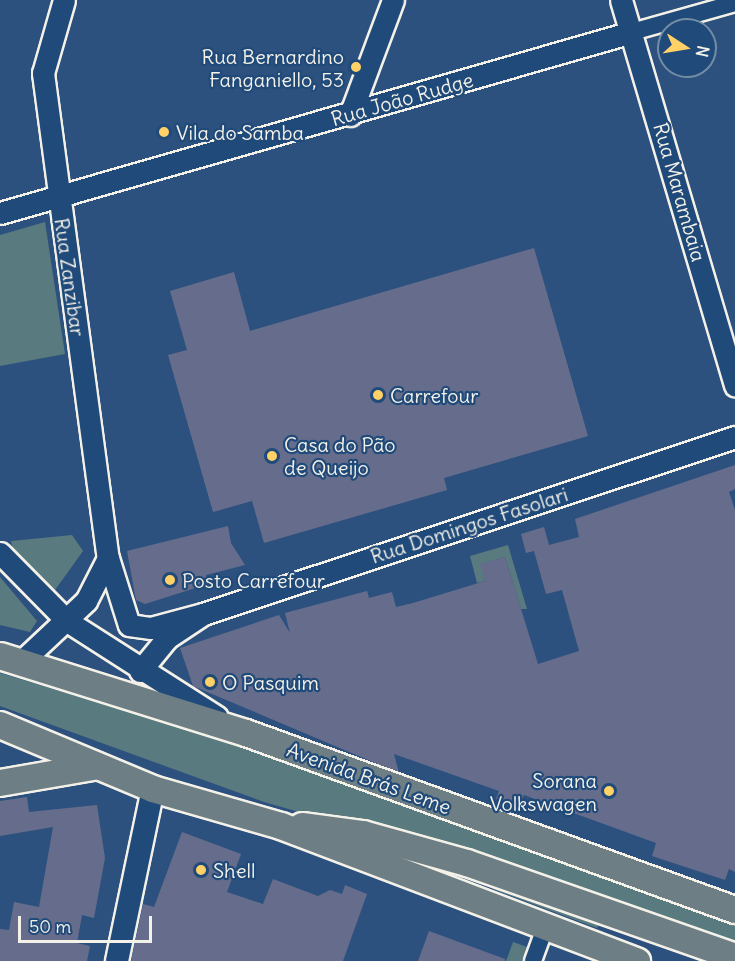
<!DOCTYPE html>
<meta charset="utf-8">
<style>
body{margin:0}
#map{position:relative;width:735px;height:961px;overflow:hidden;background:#2d517e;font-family:Delius,sans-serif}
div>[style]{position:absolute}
.green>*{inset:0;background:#597a7f}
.building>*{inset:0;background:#666d8c}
.roads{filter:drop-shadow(2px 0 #f4f1e8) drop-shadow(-2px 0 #f4f1e8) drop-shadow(0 2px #f4f1e8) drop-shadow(0 -2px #f4f1e8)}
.minor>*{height:16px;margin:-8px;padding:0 8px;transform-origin:8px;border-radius:8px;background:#1f4a7a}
.tertiary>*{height:21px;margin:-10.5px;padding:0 10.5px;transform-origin:10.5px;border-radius:10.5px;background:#1f4a7a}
.secondary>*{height:22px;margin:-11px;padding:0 11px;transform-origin:11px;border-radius:11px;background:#1f4a7a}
.primary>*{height:26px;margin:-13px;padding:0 13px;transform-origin:13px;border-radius:13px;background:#6d7e84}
.dots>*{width:16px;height:16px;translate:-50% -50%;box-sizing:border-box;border:3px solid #1f4a7a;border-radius:50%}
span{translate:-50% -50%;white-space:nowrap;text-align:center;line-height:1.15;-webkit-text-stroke:4.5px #1f4a7a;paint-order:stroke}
.poi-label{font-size:20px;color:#f4f1e8}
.right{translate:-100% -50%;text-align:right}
.left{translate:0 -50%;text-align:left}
.street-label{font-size:20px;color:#f4f1e8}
.north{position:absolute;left:657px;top:18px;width:60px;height:60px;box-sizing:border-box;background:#1f4a7a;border:2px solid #748da6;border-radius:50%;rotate:102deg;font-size:16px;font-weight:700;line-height:24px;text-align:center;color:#f4f1e8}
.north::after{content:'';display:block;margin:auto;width:21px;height:27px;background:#ffd166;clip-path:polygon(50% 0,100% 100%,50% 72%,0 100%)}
.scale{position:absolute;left:18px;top:916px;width:134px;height:27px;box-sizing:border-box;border:3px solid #f4f1e8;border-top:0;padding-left:8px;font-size:18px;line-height:21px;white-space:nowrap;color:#f4f1e8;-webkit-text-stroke:4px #1f4a7a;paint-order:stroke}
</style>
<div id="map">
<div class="green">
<div style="clip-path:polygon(45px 222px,65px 354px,0 366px,0 235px)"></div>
<div style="clip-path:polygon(72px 535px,83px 551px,55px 590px,42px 587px,15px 559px,11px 541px)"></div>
<div style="clip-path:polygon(508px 545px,527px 609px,521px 609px,505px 557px,481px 564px,485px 581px,477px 583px,470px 556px)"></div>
<div style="clip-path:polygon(0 577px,37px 621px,30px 632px,0 625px)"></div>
<div style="clip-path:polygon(0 673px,233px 743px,735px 923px,735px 943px,462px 858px,603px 916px,597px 928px,495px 890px,456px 865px,454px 856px,264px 802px,0 706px)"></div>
<div style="clip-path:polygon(513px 942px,527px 947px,522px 961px,506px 961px)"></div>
</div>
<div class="building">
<div style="clip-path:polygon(534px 248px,588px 436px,444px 478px,447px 490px,264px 543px,252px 501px,213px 512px,168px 355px,187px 350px,170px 291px,234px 272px,250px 331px)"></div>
<div style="clip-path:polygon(735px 465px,735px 489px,729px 492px,735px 510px,735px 872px,729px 869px,725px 880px,652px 856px,656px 843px,524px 795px,519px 806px,496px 799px,499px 791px,394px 754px,399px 773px,193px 686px,180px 648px,279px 615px,290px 633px,285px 613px,367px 591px,369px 598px,392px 592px,396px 607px,413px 603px,485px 581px,480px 564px,505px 557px,538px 664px,579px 651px,562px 590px,546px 594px,534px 551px,526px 553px,521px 534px,544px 527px,549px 545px,579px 537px,575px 519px)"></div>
<div style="clip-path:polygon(228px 526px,231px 543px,245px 565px,206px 575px,208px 584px,145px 604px,136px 600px,127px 551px)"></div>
<div style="clip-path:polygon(27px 797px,29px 812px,97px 805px,105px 858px,94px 918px,82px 915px,77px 943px,90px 946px,87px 961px,0 961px,0 929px,9px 930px,14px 902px,39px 907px,53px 827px,0 836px,0 801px)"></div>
<div style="clip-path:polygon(182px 832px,241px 854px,227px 892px,263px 904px,273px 879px,318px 896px,330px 890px,342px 894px,345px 885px,367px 894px,343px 961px,131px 961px,143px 904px,154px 907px)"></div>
<div style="clip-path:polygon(429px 931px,505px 959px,505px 961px,418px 961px)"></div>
</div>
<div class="roads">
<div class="minor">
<div style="left:632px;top:32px;width:107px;rotate:-15.7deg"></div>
<div style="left:533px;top:961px;width:35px;rotate:-70deg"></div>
</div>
<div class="tertiary">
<div style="left:64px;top:0;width:76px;rotate:106deg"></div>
<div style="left:43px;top:73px;width:489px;rotate:82.4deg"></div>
<div style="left:108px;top:558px;width:70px;rotate:72.6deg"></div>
<div style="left:129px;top:625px;width:22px;rotate:8deg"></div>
<div style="left:151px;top:628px;width:54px;rotate:-15.1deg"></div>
<div style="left:621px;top:0;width:402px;rotate:73.5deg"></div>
<div style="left:350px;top:115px;width:123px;rotate:-69.5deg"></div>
<div style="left:0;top:213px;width:657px;rotate:-15.98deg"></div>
<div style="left:0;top:553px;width:95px;rotate:45.4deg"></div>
<div style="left:67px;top:621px;width:178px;rotate:32.6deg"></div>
<div style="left:22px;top:661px;width:88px;rotate:-43.2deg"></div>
<div style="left:86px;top:601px;width:48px;rotate:-62.9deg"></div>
<div style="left:140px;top:671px;width:43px;rotate:-50.7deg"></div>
<div style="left:167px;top:638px;width:43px;rotate:-33.7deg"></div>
<div style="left:203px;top:614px;width:561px;rotate:-18.4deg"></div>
</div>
<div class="secondary">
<div style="left:117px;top:961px;width:176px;rotate:-78.2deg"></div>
</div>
<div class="primary">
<div style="left:0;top:656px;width:258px;rotate:17.4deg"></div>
<div style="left:246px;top:733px;width:520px;rotate:19.9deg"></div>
<div style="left:0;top:725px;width:166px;rotate:22.7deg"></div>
<div style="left:153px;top:789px;width:133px;rotate:16.1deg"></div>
<div style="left:281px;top:826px;width:381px;rotate:20.8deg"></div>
<div style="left:0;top:783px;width:99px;rotate:-9.8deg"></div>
<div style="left:302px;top:826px;width:62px;rotate:7.5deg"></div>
<div style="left:363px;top:834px;width:108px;rotate:15.6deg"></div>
<div style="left:467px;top:863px;width:284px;rotate:19.3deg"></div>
</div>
</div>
<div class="dots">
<div style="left:356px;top:67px;background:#ffd166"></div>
<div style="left:164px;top:132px;background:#ffd166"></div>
<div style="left:378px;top:395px;background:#ffd166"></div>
<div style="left:272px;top:456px;background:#ffd166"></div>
<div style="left:170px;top:580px;background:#ffd166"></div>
<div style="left:210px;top:682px;background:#ffd166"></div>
<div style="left:609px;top:791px;background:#ffd166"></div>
<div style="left:201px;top:870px;background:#ffd166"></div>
</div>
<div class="poi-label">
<span class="right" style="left:344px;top:68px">Rua Bernardino<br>Fanganiello, 53</span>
<span class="left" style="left:176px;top:132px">Vila do Samba</span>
<span class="left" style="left:390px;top:395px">Carrefour</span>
<span class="left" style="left:284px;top:456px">Casa do Pão<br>de Queijo</span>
<span class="left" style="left:182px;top:580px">Posto Carrefour</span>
<span class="left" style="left:222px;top:682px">O Pasquim</span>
<span class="right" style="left:597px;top:792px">Sorana<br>Volkswagen</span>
<span class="left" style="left:213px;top:870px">Shell</span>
</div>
<div class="street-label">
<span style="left:402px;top:99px;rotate:-16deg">Rua João Rudge</span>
<span style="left:680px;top:192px;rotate:74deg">Rua Marambaia</span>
<span style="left:70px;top:277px;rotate:82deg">Rua Zanzibar</span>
<span style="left:469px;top:525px;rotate:-18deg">Rua Domingos Fasolari</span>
<span style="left:369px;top:778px;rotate:20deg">Avenida Brás Leme</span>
</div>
<div class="north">N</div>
<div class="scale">50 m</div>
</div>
